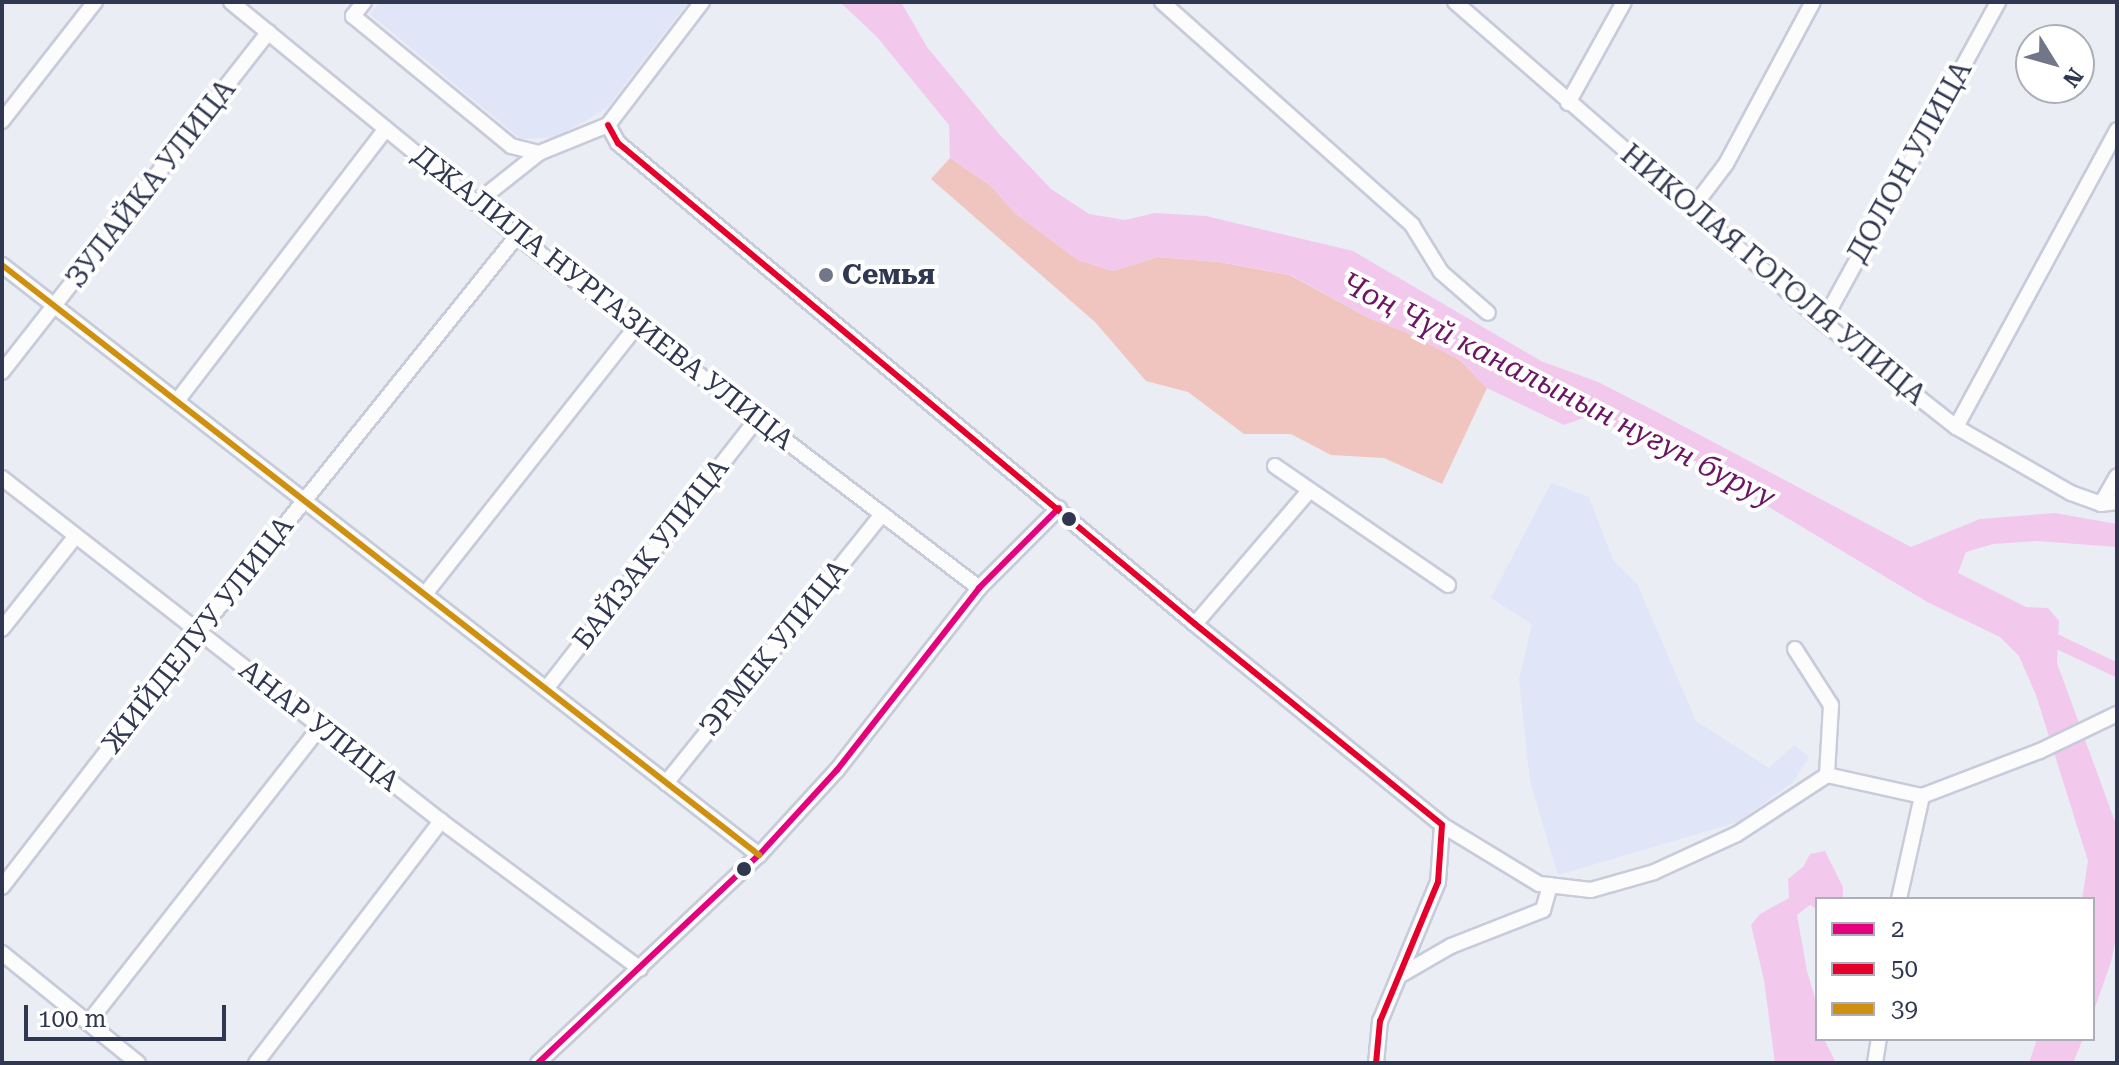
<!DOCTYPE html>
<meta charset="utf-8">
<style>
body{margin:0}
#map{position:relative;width:2119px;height:1065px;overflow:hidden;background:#ebedf4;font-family:"Roboto Serif",serif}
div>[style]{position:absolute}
.built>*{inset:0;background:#e0e5f8}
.green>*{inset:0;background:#f0c5bf}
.water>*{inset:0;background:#f2c9ed}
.canal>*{height:14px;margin:-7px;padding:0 7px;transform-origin:7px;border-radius:7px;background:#f2c9ed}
.roads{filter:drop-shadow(2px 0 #c7cbda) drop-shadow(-2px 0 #c7cbda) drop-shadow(0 2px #c7cbda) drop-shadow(0 -2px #c7cbda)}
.minor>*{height:14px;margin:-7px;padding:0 7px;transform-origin:7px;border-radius:7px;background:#fcfcfd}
.bus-1>*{height:6px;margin:-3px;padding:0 3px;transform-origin:3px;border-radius:3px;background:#e5007d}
.bus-2>*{height:6px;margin:-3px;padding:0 3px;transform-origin:3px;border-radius:3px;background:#e4002b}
.bus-3>*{height:6px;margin:-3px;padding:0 3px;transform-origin:3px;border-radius:3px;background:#cf9010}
.dots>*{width:22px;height:22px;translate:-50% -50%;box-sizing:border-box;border:4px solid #fff;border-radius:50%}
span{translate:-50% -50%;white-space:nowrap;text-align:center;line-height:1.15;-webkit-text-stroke:8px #fff;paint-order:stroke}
.street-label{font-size:28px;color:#303750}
.poi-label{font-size:28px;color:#303750;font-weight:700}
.left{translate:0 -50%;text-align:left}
.water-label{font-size:30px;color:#6c1663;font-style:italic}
.frame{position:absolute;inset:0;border:4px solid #303750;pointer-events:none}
.legend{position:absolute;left:1815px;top:897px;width:280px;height:144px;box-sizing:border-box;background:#fff;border:2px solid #acafb9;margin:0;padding:10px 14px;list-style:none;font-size:24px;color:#303750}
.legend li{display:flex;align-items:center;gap:16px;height:40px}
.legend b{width:40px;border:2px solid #acafb9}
.north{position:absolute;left:2015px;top:24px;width:80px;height:80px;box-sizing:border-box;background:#fff;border:2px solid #acafb9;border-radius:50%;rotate:127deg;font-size:22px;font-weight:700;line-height:32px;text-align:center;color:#303750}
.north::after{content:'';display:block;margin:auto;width:28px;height:36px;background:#717789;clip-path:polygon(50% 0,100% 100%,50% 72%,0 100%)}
.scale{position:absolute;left:24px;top:1005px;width:202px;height:36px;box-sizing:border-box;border:4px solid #303750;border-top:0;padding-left:10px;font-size:24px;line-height:28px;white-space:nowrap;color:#303750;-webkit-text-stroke:6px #fff;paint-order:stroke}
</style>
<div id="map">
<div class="built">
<div style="clip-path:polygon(380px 2px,688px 2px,607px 108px,557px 137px,521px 139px,370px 14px)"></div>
<div style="clip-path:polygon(1551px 483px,1589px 497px,1613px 560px,1637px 584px,1696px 721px,1769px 768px,1794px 745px,1809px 757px,1793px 782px,1738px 822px,1558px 875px,1530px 781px,1519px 680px,1532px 624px,1491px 598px)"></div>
</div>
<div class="green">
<div style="clip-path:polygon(950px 158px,991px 186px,1015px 213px,1078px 260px,1113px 271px,1158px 257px,1219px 262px,1290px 275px,1369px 318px,1408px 333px,1460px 360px,1487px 388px,1442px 484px,1384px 458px,1331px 455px,1291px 434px,1244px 434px,1188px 392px,1146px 381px,1095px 322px,931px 179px)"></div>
</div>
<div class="water">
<div style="clip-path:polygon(840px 2px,901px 2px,927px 47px,999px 134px,1051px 189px,1089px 214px,1125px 220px,1155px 213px,1206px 216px,1353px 251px,1541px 361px,1598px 382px,1653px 410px,1911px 547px,1980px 519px,2055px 513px,2117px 524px,2117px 547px,2036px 541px,1993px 544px,1966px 552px,1958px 573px,2026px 607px,2048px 608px,2059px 621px,2057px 663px,2117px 827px,2117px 932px,2111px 962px,2093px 1013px,2093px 899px,2082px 899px,2088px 861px,2036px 695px,2019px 656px,2000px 637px,1929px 603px,1697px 464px,1589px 416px,1564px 425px,1487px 388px,1460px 360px,1408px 333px,1369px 318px,1291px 275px,1219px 262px,1158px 257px,1113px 271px,1078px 260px,1015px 213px,991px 186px,950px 158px,949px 125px,877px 37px)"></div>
<div style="clip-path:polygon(1825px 851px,1843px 887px,1843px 899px,1817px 899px,1817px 909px,1810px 905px,1797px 915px,1807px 971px,1817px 1005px,1817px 1039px,1824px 1039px,1836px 1063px,1775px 1063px,1764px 980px,1751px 925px,1760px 914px,1789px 898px,1788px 879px,1803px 867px,1810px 854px)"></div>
<div style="clip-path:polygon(2037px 1039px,2083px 1039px,2073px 1063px,2029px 1063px)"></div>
</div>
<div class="canal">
<div style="left:2041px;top:647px;width:18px;rotate:-16deg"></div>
<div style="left:2058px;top:642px;width:65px;rotate:25.4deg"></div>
</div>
<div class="roads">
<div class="minor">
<div style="left:231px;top:2px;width:370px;rotate:39.3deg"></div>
<div style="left:517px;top:236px;width:581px;rotate:37.3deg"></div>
<div style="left:364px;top:2px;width:18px;rotate:128deg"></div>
<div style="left:353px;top:16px;width:205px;rotate:39.4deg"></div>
<div style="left:511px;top:146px;width:29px;rotate:14deg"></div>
<div style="left:1162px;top:2px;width:335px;rotate:41.7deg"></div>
<div style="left:1412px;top:225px;width:55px;rotate:58.3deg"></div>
<div style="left:1441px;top:272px;width:62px;rotate:41.1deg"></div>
<div style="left:1455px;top:2px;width:488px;rotate:41deg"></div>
<div style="left:1823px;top:322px;width:169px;rotate:38.3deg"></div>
<div style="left:1956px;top:427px;width:133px;rotate:29.9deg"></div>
<div style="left:2071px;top:493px;width:32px;rotate:20deg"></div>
<div style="left:2101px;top:504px;width:16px;rotate:-7deg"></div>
<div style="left:1568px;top:103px;width:115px;rotate:-61deg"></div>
<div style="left:2px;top:121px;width:151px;rotate:-52deg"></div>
<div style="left:608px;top:125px;width:21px;rotate:61deg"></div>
<div style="left:618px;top:143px;width:751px;rotate:39.82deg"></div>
<div style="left:1195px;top:624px;width:318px;rotate:39.1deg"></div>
<div style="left:1442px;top:825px;width:57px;rotate:94deg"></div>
<div style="left:1438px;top:882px;width:151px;rotate:112.6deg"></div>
<div style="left:1380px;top:1021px;width:42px;rotate:95.4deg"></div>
<div style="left:476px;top:203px;width:80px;rotate:-38.4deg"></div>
<div style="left:539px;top:153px;width:74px;rotate:-22.1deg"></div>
<div style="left:608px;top:125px;width:155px;rotate:-52.6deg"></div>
<div style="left:1691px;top:210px;width:58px;rotate:-52.7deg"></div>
<div style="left:1726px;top:164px;width:184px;rotate:-61.8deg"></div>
<div style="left:2px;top:265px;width:960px;rotate:37.93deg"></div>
<div style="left:1823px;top:322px;width:365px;rotate:-61.3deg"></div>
<div style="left:2px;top:372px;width:432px;rotate:-51.9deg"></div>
<div style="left:177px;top:401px;width:343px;rotate:-52.5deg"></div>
<div style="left:1956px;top:427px;width:338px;rotate:-61.5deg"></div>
<div style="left:1275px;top:466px;width:210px;rotate:34.5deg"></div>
<div style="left:2px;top:478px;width:557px;rotate:38deg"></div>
<div style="left:441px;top:821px;width:248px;rotate:36.6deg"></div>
<div style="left:2101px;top:504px;width:32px;rotate:-60deg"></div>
<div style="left:425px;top:594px;width:340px;rotate:-51.7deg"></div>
<div style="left:1195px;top:624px;width:174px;rotate:-49.4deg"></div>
<div style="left:2px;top:629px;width:117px;rotate:-51.6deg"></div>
<div style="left:1795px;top:649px;width:67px;rotate:57.3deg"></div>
<div style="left:1831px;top:705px;width:70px;rotate:93.3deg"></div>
<div style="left:546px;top:689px;width:343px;rotate:-52deg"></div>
<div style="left:666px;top:783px;width:345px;rotate:-51.2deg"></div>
<div style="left:1548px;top:885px;width:43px;rotate:6.6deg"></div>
<div style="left:1591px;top:890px;width:66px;rotate:-15.9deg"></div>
<div style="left:1654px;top:872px;width:91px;rotate:-24.6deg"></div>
<div style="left:1737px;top:834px;width:108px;rotate:-33.2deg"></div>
<div style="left:1827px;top:775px;width:97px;rotate:12.5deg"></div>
<div style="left:1922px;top:796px;width:126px;rotate:-20.9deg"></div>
<div style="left:2040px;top:751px;width:85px;rotate:-25.7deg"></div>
<div style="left:2px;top:887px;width:321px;rotate:-52.3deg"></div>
<div style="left:198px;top:633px;width:509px;rotate:-51.22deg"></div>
<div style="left:1899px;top:899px;width:106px;rotate:-77.4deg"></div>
<div style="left:2px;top:953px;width:175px;rotate:39deg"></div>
<div style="left:1399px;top:976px;width:60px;rotate:-30deg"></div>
<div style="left:1451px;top:946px;width:99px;rotate:-21.4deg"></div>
<div style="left:1543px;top:910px;width:26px;rotate:-74deg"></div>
<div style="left:1550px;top:885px;width:11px;rotate:-175deg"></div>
<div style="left:1539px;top:884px;width:114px;rotate:-148.7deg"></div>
<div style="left:88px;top:1023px;width:376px;rotate:-51.9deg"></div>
<div style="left:256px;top:1063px;width:305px;rotate:-52.6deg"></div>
<div style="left:538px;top:1063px;width:303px;rotate:-43.3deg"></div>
<div style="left:759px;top:855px;width:115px;rotate:-47.5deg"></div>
<div style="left:837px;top:770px;width:231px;rotate:-52deg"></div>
<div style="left:979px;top:588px;width:113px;rotate:-45deg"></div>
<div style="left:1875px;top:1063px;width:24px;rotate:-81deg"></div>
</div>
</div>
<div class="bus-1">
<div style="left:538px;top:1063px;width:303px;rotate:-43.3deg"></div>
<div style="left:759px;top:855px;width:115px;rotate:-47.5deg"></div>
<div style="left:837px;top:770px;width:231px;rotate:-52deg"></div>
<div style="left:979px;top:588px;width:113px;rotate:-45deg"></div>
</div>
<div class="bus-2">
<div style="left:608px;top:125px;width:21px;rotate:61deg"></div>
<div style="left:618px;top:143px;width:751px;rotate:39.82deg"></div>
<div style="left:1195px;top:624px;width:318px;rotate:39.1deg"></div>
<div style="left:1442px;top:825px;width:57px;rotate:94deg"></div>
<div style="left:1438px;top:882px;width:151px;rotate:112.6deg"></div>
<div style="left:1380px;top:1021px;width:42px;rotate:95.4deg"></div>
</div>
<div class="bus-3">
<div style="left:2px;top:265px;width:960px;rotate:37.93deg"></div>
</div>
<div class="dots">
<div style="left:826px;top:275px;background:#717789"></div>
<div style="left:1069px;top:519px;background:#303750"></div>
<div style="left:744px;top:869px;background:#303750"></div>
</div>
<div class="street-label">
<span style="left:1910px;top:162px;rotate:-61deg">ДОЛОН УЛИЦА</span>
<span style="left:151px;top:184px;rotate:-52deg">ЗУЛАЙКА УЛИЦА</span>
<span style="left:1773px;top:275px;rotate:40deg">НИКОЛАЯ ГОГОЛЯ УЛИЦА</span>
<span style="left:603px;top:298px;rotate:38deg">ДЖАЛИЛА НУРГАЗИЕВА УЛИЦА</span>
<span style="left:651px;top:554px;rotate:-52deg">БАЙЗАК УЛИЦА</span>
<span style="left:198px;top:635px;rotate:-52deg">ЖИЙДЕЛУУ УЛИЦА</span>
<span style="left:774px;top:648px;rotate:-51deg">ЭРМЕК УЛИЦА</span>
<span style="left:319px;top:726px;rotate:38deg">АНАР УЛИЦА</span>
</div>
<div class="poi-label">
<span class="left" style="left:842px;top:275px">Семья</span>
</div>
<div class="water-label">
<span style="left:1558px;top:390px;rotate:27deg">Чоң Чүй каналынын нугун буруу</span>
</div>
<div class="frame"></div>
<ul class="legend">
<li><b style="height:10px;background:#e5007d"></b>2</li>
<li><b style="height:10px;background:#e4002b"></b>50</li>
<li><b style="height:10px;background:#cf9010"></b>39</li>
</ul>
<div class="north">N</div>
<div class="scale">100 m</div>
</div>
